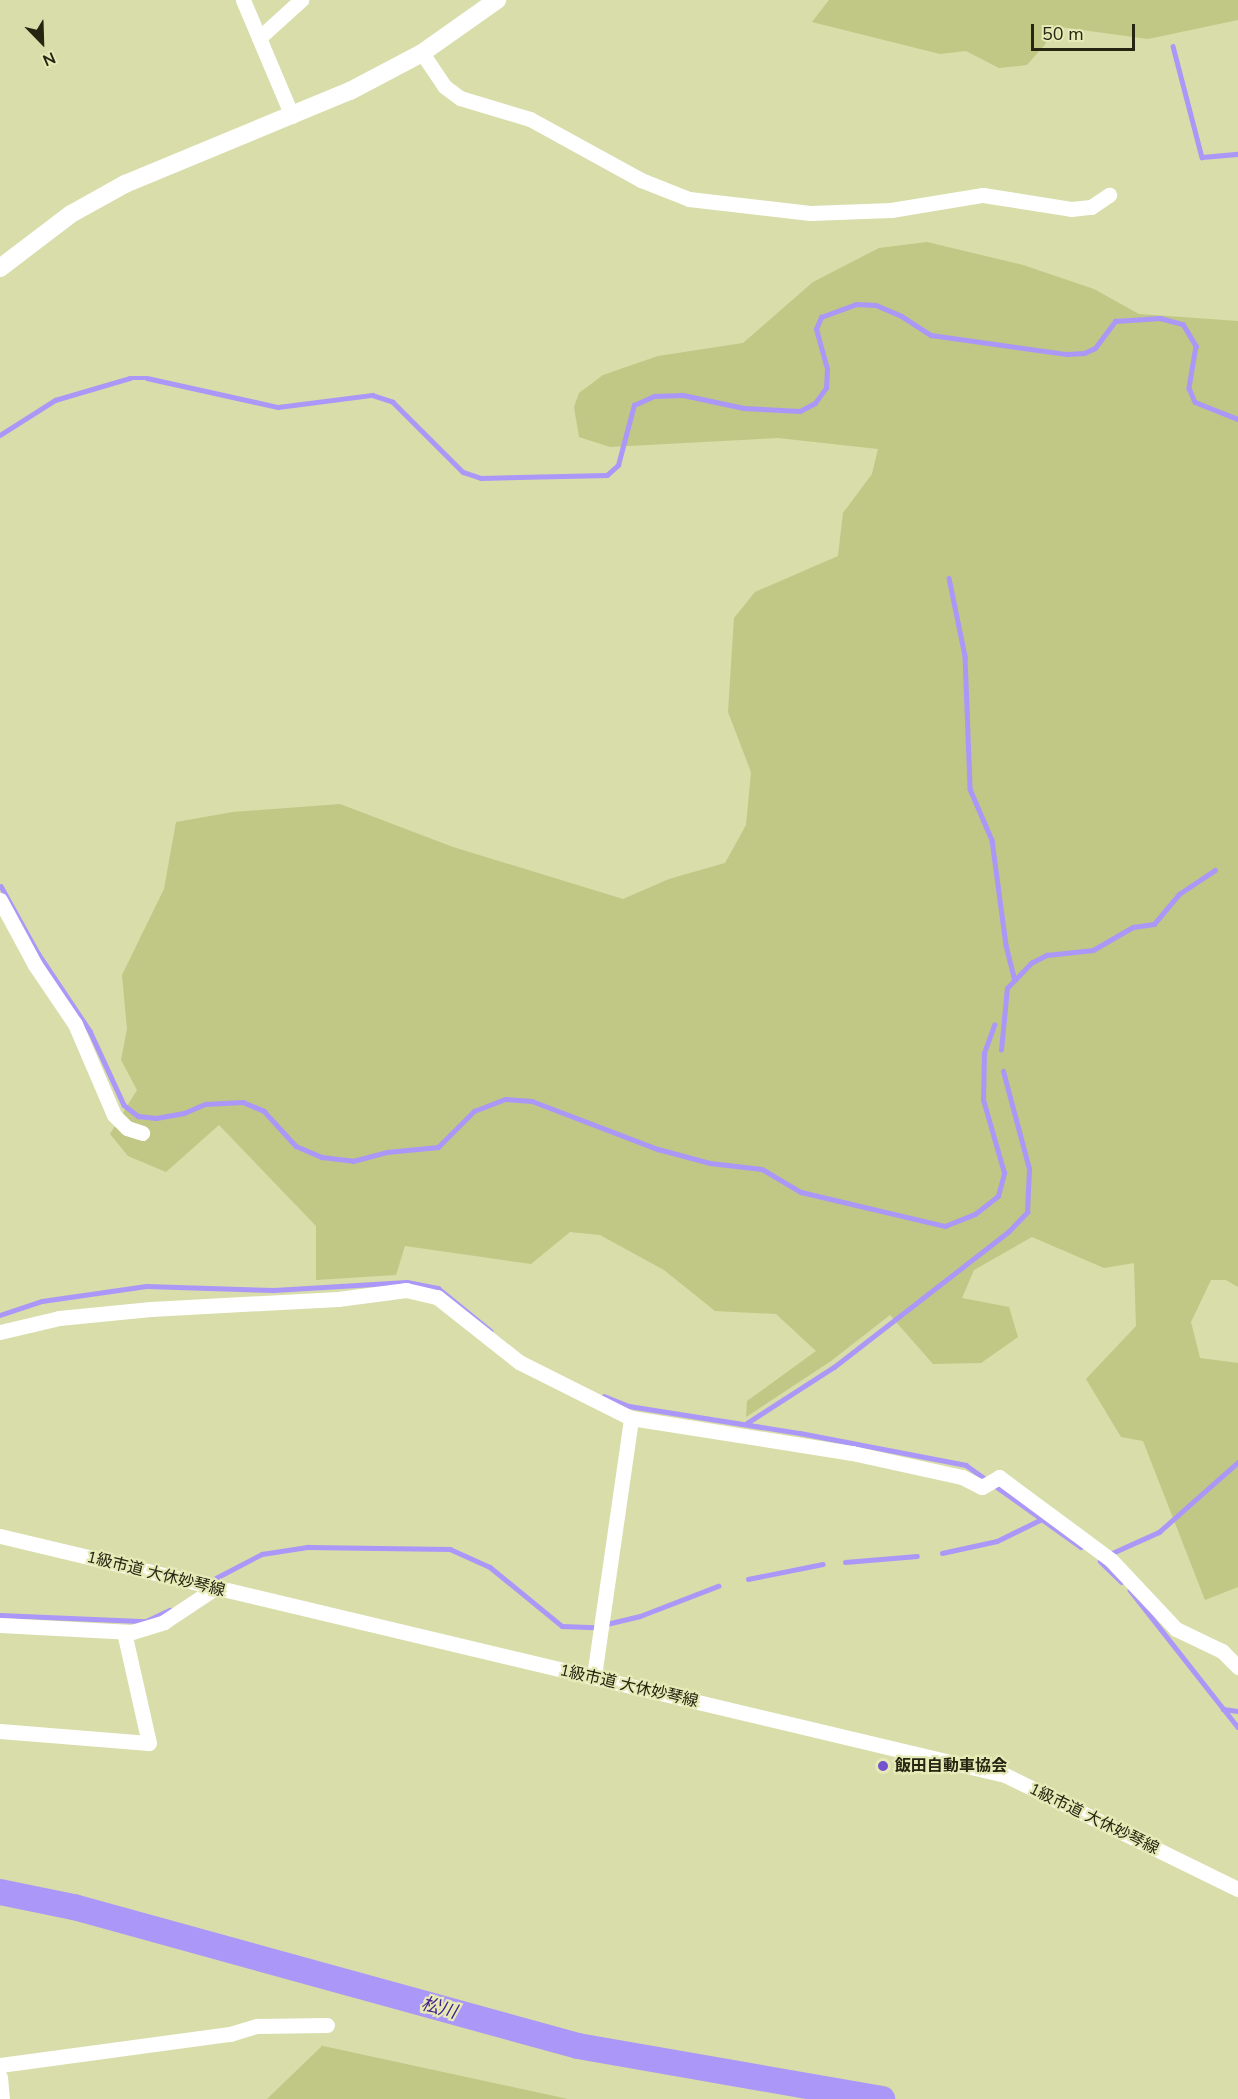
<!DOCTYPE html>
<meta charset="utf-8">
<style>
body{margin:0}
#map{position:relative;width:1238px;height:2099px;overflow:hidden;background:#d8dda9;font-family:"Nunito Sans","Noto Sans JP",sans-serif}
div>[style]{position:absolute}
.green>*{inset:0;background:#c1c784}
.stream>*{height:4.5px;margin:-2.25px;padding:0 2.25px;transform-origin:2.25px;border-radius:2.25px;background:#ab97f7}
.river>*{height:26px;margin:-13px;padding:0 13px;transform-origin:13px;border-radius:13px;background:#ab97f7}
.minor>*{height:15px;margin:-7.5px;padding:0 7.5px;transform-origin:7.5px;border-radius:7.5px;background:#fff}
.tertiary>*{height:18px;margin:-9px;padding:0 9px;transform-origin:9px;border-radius:9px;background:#fff}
.dots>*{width:16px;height:16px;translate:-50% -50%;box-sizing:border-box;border:3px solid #e5eab6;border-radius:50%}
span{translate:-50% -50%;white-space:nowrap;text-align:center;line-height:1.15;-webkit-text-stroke:4.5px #e5eab6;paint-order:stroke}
.street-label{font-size:16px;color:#252612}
.poi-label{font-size:16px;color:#252612;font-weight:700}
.left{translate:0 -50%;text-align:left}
.water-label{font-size:18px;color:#47218e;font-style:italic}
.north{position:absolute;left:12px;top:12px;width:60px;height:60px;-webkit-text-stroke:4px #e5eab6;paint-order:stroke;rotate:157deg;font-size:16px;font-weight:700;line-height:24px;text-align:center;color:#252612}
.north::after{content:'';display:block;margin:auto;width:21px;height:27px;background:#252612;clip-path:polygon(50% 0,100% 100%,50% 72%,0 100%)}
.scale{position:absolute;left:1031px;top:24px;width:104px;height:27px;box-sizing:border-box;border:3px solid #252612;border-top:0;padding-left:8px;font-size:18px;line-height:21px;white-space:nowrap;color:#252612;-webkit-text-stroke:4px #e5eab6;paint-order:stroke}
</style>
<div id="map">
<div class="green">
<div style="clip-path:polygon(829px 0,1238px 0,1238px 20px,1148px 39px,1060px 27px,1027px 65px,999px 68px,966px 51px,940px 54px,812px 22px)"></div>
<div style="clip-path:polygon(927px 242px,1023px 265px,1094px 289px,1139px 314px,1238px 321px,1238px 1287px,1226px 1280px,1211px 1280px,1191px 1322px,1200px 1358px,1238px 1363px,1238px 1587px,1205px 1600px,1143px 1441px,1121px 1437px,1086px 1379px,1136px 1326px,1134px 1263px,1104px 1268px,1032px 1237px,974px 1270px,962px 1298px,1009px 1307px,1018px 1337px,981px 1363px,933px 1364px,890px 1315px,831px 1361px,746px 1417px,747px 1401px,816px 1351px,776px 1314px,715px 1311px,664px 1270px,600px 1235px,570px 1232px,531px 1264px,405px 1246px,396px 1275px,316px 1280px,316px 1226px,219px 1125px,166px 1172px,128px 1156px,110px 1134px,137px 1090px,121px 1060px,127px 1029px,122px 975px,164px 889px,176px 822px,233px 812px,340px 804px,453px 847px,623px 899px,669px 879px,725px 863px,746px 825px,751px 772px,728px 712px,734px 618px,755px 592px,838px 556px,843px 513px,872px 474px,878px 449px,778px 438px,610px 447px,579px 437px,574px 407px,579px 393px,603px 375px,658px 356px,743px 343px,813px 282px,879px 248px)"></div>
<div style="clip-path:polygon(323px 2045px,323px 2046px,568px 2099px,267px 2099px)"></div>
</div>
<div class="stream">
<div style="left:1173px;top:46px;width:115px;rotate:75.4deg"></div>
<div style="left:1202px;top:157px;width:36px;rotate:-5deg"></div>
<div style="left:0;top:435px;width:65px;rotate:-32.5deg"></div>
<div style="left:55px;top:400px;width:78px;rotate:-16.3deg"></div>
<div style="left:130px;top:378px;width:17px"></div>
<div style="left:147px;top:378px;width:134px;rotate:12.5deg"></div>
<div style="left:278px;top:407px;width:95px;rotate:-7.3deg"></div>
<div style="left:372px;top:395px;width:22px;rotate:18deg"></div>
<div style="left:393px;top:402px;width:99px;rotate:45deg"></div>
<div style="left:463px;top:472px;width:19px;rotate:18deg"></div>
<div style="left:481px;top:478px;width:126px;rotate:-1.4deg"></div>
<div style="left:607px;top:475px;width:15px;rotate:-42deg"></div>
<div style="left:618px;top:465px;width:62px;rotate:-75.1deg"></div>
<div style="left:634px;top:405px;width:22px;rotate:-24deg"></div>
<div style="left:654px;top:396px;width:29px;rotate:-2deg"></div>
<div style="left:683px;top:395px;width:62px;rotate:12deg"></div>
<div style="left:744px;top:408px;width:56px;rotate:3.1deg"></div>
<div style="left:800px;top:411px;width:17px;rotate:-28deg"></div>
<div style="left:815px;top:403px;width:19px;rotate:-54deg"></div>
<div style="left:826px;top:388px;width:19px;rotate:-87deg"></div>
<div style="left:827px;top:369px;width:41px;rotate:-105.4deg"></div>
<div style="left:816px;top:329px;width:13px;rotate:-67deg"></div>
<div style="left:821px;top:317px;width:37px;rotate:-20deg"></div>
<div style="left:856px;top:304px;width:20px;rotate:3deg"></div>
<div style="left:876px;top:305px;width:26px;rotate:23deg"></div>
<div style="left:900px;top:315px;width:37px;rotate:33deg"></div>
<div style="left:931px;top:335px;width:137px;rotate:8deg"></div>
<div style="left:1067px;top:354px;width:17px;rotate:-3deg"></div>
<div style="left:1084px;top:353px;width:12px;rotate:-24deg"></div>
<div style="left:1095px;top:348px;width:34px;rotate:-53deg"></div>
<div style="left:1115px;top:321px;width:45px;rotate:-3.8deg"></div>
<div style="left:1160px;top:318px;width:24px;rotate:15deg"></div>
<div style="left:1183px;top:324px;width:26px;rotate:59deg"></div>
<div style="left:1196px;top:346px;width:43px;rotate:99.5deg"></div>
<div style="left:1189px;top:388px;width:15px;rotate:67deg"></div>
<div style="left:1195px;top:402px;width:46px;rotate:21.6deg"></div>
<div style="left:949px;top:578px;width:80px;rotate:78.4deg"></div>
<div style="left:965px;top:656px;width:133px;rotate:87.8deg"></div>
<div style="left:970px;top:789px;width:56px;rotate:66.7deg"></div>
<div style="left:992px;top:840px;width:106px;rotate:82.4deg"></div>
<div style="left:1006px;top:945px;width:36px;rotate:76deg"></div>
<div style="left:1px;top:886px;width:77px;rotate:61.1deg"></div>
<div style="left:38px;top:953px;width:94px;rotate:56.3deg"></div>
<div style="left:90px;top:1031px;width:81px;rotate:65.3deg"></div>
<div style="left:124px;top:1105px;width:18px;rotate:38deg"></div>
<div style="left:138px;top:1116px;width:18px;rotate:6deg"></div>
<div style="left:156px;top:1118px;width:28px;rotate:-10deg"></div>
<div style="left:184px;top:1113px;width:23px;rotate:-23deg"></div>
<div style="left:205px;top:1104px;width:38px;rotate:-3deg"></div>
<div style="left:243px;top:1102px;width:23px;rotate:23deg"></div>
<div style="left:264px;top:1111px;width:47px;rotate:47.6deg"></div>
<div style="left:296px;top:1146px;width:28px;rotate:23deg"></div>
<div style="left:322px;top:1157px;width:31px;rotate:7deg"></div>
<div style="left:353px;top:1161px;width:35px;rotate:-15deg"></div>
<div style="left:387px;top:1152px;width:51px;rotate:-5.6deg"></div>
<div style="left:438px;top:1147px;width:51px;rotate:-45deg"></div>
<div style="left:474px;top:1111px;width:33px;rotate:-21deg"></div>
<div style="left:505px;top:1099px;width:27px;rotate:4deg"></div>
<div style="left:532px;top:1101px;width:135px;rotate:20.9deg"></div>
<div style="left:658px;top:1149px;width:54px;rotate:15.1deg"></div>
<div style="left:710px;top:1163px;width:52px;rotate:6.6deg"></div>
<div style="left:762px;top:1169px;width:45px;rotate:30.5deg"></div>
<div style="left:801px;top:1192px;width:148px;rotate:13.3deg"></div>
<div style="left:945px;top:1226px;width:32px;rotate:-22deg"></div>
<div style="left:975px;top:1214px;width:29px;rotate:-38deg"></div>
<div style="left:998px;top:1196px;width:24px;rotate:-75deg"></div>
<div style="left:1004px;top:1173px;width:76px;rotate:-106deg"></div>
<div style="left:983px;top:1100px;width:47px;rotate:-88.8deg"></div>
<div style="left:984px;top:1053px;width:30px;rotate:-70deg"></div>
<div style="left:1001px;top:1050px;width:62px;rotate:-84.5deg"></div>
<div style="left:1007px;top:988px;width:35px;rotate:-46deg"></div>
<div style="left:1031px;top:963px;width:18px;rotate:-27deg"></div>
<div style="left:1047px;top:955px;width:46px;rotate:-6.2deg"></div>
<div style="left:1093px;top:950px;width:46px;rotate:-29.9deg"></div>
<div style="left:1133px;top:927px;width:21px;rotate:-8deg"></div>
<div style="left:1154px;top:924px;width:39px;rotate:-50deg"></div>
<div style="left:1179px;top:894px;width:43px;rotate:-33.7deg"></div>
<div style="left:0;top:1315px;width:44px;rotate:-18.4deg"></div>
<div style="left:42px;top:1301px;width:105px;rotate:-8.2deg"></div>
<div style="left:146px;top:1286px;width:128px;rotate:1.8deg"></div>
<div style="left:274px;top:1290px;width:133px;rotate:-3.4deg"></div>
<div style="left:407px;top:1282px;width:32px;rotate:11deg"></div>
<div style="left:438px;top:1288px;width:68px;rotate:39.1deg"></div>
<div style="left:604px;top:1396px;width:27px;rotate:22deg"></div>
<div style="left:629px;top:1406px;width:173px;rotate:9deg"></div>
<div style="left:800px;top:1433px;width:169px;rotate:10.9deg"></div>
<div style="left:966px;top:1465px;width:141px;rotate:35.5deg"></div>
<div style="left:747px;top:1423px;width:103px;rotate:-32.8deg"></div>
<div style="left:834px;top:1367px;width:220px;rotate:-37.8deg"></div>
<div style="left:1008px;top:1232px;width:28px;rotate:-46deg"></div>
<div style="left:1027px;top:1212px;width:43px;rotate:-87.3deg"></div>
<div style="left:1029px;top:1169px;width:101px;rotate:-104.9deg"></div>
<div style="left:942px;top:1553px;width:56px;rotate:-12.3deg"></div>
<div style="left:997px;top:1541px;width:50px;rotate:-26.1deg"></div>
<div style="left:1110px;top:1554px;width:54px;rotate:-24.2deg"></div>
<div style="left:1159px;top:1532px;width:106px;rotate:-41.5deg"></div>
<div style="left:1100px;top:1561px;width:30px;rotate:44deg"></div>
<div style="left:845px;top:1562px;width:72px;rotate:-4.8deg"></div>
<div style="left:748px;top:1579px;width:76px;rotate:-11.3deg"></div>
<div style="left:212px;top:1580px;width:56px;rotate:-27.5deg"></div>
<div style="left:262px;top:1554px;width:47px;rotate:-8.7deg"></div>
<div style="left:308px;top:1547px;width:142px;rotate:0.8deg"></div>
<div style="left:450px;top:1549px;width:44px;rotate:24.2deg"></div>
<div style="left:490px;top:1567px;width:93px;rotate:39.3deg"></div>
<div style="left:562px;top:1626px;width:32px;rotate:2deg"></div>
<div style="left:594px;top:1627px;width:47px;rotate:-13.4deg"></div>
<div style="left:640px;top:1616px;width:84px;rotate:-21deg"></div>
<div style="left:1130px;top:1590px;width:174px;rotate:51.8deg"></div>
<div style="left:0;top:1615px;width:146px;rotate:2.4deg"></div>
<div style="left:146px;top:1621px;width:26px;rotate:-25deg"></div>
<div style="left:1223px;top:1709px;width:15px;rotate:8deg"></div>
</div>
<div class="river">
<div style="left:0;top:1892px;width:76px;rotate:11.5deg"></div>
<div style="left:74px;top:1907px;width:523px;rotate:15.42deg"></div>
<div style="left:578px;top:2046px;width:309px;rotate:9.9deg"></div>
</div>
<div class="minor">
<div style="left:243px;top:0;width:126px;rotate:67.1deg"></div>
<div style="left:259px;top:38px;width:57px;rotate:-42.1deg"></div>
<div style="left:422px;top:53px;width:40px;rotate:56deg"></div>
<div style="left:444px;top:86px;width:20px;rotate:37deg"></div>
<div style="left:460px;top:98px;width:73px;rotate:16.7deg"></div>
<div style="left:530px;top:119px;width:127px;rotate:28.8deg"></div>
<div style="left:641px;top:180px;width:52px;rotate:21.6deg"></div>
<div style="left:689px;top:199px;width:122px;rotate:6.6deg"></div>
<div style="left:810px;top:213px;width:81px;rotate:-2.1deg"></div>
<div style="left:891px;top:210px;width:93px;rotate:-9.3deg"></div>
<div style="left:983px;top:195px;width:89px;rotate:9deg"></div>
<div style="left:1071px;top:209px;width:20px;rotate:-6deg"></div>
<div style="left:1091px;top:207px;width:22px;rotate:-34deg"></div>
<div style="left:0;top:900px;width:74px;rotate:61.7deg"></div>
<div style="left:35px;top:965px;width:71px;rotate:55.9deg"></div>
<div style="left:75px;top:1024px;width:99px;rotate:66.8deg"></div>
<div style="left:114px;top:1115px;width:18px;rotate:45deg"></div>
<div style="left:127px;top:1128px;width:16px;rotate:18deg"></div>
<div style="left:0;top:1332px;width:61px;rotate:-13.3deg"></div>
<div style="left:59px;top:1318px;width:92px;rotate:-5.6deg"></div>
<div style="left:151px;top:1309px;width:187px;rotate:-3.1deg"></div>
<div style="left:338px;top:1299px;width:69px;rotate:-7.5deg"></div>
<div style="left:406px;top:1290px;width:32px;rotate:13deg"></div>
<div style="left:437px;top:1297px;width:105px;rotate:38.4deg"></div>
<div style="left:519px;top:1362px;width:125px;rotate:26.6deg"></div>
<div style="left:631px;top:1418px;width:224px;rotate:9deg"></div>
<div style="left:852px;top:1453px;width:113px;rotate:12.3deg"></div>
<div style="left:962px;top:1477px;width:22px;rotate:27deg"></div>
<div style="left:982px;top:1487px;width:20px;rotate:-30deg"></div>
<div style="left:999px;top:1477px;width:139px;rotate:36.5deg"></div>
<div style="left:1111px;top:1560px;width:95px;rotate:46.7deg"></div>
<div style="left:1176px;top:1629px;width:51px;rotate:25.6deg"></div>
<div style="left:1222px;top:1651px;width:23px;rotate:45deg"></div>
<div style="left:0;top:1536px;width:1033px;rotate:13.38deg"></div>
<div style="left:1005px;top:1775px;width:259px;rotate:26.1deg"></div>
<div style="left:0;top:1625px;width:132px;rotate:3deg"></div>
<div style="left:132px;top:1632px;width:34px;rotate:-17deg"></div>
<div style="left:164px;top:1622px;width:61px;rotate:-33.7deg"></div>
<div style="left:594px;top:1676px;width:261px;rotate:-81.8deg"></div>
<div style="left:0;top:1731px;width:149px;rotate:4.6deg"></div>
<div style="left:149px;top:1743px;width:114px;rotate:-102.7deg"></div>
<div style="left:0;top:2065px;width:232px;rotate:-7.7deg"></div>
<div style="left:230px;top:2034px;width:28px;rotate:-17deg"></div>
<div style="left:257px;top:2026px;width:70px;rotate:-0.8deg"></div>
<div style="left:0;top:2077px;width:22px;rotate:85deg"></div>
</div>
<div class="tertiary">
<div style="left:0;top:268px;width:89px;rotate:-37.3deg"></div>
<div style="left:71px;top:214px;width:62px;rotate:-29.1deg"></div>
<div style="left:125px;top:184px;width:243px;rotate:-22.5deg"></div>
<div style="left:350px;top:91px;width:81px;rotate:-27.8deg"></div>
<div style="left:422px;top:53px;width:92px;rotate:-35.2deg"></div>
</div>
<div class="dots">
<div style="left:883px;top:1766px;background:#7553cc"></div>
</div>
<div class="street-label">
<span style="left:156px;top:1574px;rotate:14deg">1級市道 大休妙琴線</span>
<span style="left:629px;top:1686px;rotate:13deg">1級市道 大休妙琴線</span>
<span style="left:1094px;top:1819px;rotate:26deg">1級市道 大休妙琴線</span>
</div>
<div class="poi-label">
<span class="left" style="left:895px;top:1766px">飯田自動車協会</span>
</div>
<div class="water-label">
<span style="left:439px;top:2008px;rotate:15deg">松川</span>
</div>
<div class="north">N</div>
<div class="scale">50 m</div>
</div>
